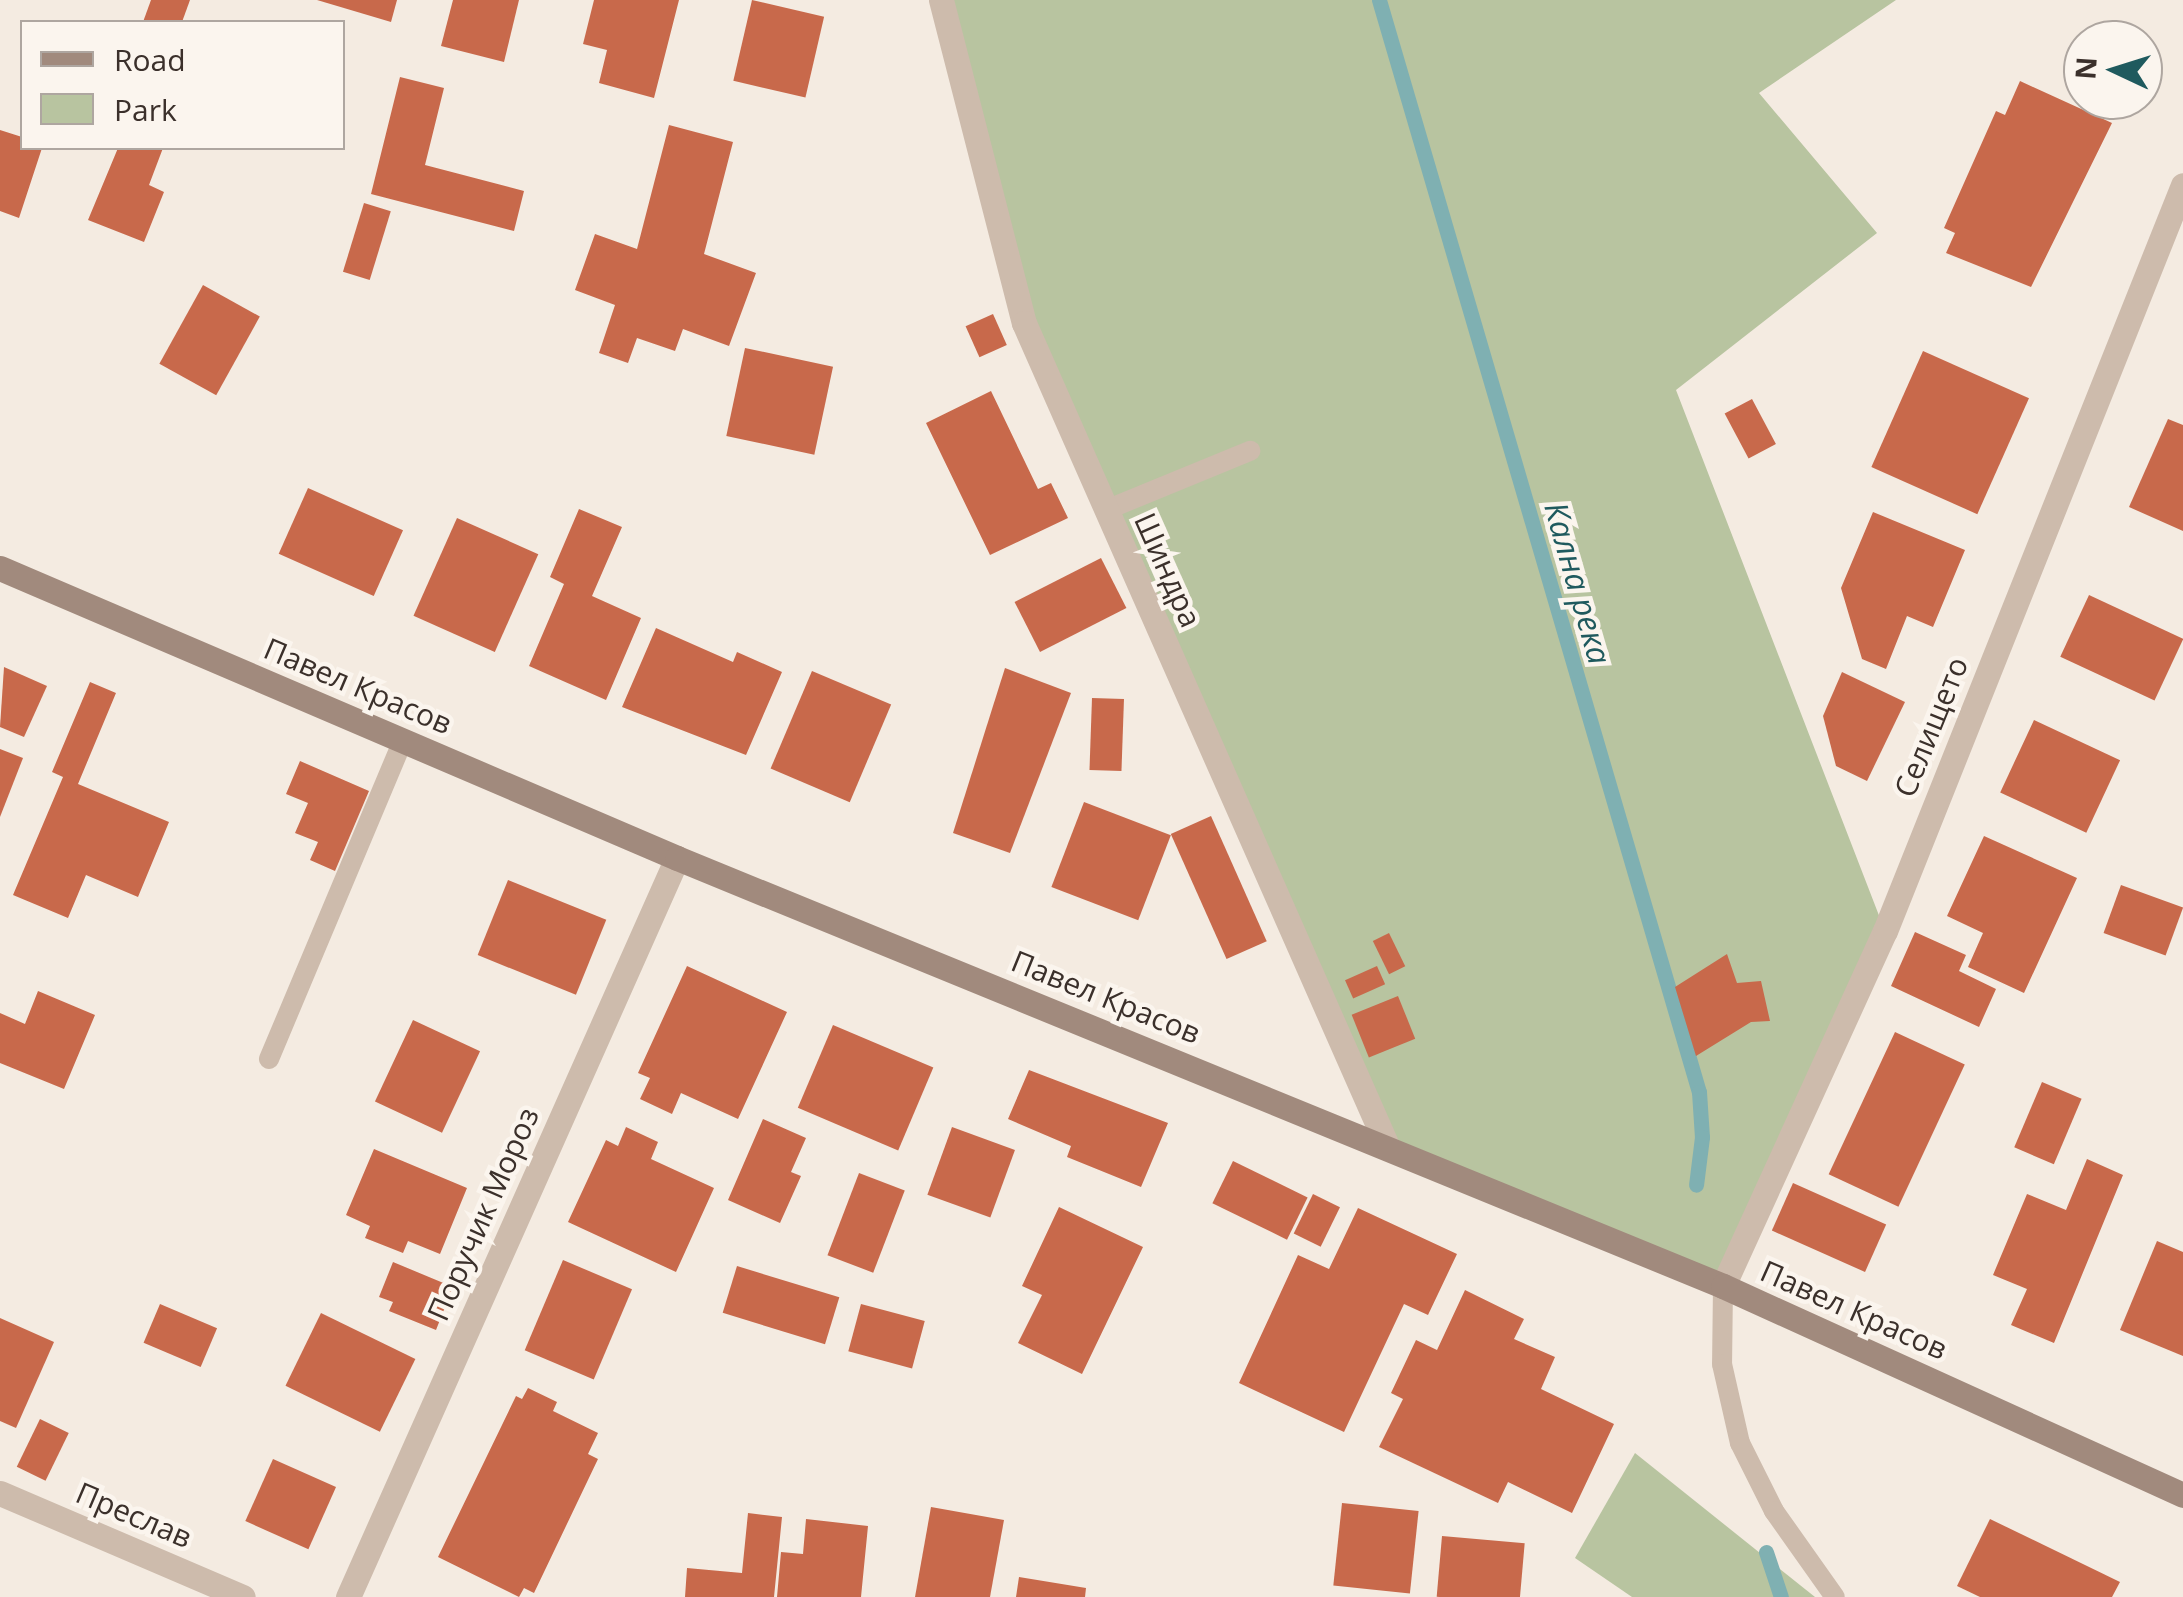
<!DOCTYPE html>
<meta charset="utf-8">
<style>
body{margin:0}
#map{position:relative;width:2183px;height:1597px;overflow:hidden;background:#f4ebe1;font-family:"Open Sans",sans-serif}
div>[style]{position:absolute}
.green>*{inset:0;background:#b8c4a0}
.stream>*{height:15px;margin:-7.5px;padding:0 7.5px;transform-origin:7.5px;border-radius:7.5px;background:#7fb0b2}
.building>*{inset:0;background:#c8694b;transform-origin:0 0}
.lane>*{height:20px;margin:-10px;padding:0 10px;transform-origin:10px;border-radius:10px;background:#cdbbac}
.street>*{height:25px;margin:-12.5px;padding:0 12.5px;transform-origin:12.5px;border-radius:12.5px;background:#cdbbac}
.secondary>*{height:25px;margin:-12.5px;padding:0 12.5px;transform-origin:12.5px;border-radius:12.5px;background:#a18a7d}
span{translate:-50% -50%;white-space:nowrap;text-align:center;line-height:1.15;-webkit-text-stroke:9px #fbf5ee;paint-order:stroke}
.street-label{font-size:30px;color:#3b302b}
.water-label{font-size:32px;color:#1f5a5e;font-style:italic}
.legend{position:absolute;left:20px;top:20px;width:325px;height:130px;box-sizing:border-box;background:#fbf5ee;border:2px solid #aea6a0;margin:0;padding:12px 18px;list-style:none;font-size:30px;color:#3b302b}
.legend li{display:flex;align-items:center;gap:20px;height:50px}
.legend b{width:50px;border:2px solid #aea6a0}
.north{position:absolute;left:2063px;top:20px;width:100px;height:100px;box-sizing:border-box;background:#fbf5ee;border:2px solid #aea6a0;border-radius:50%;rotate:274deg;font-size:28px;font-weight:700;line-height:40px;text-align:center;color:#3b302b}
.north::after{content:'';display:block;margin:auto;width:35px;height:45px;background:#1f5a5e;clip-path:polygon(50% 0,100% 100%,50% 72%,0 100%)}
</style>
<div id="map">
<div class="green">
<div style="clip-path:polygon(941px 0,1896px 0,1759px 93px,1877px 233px,1676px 390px,1885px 931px,1723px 1286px,1388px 1148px,1024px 323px)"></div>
<div style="clip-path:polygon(1635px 1453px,1815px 1597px,1632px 1597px,1575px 1558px)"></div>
</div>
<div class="stream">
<div style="left:1379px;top:0;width:1138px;rotate:73.67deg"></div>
<div style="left:1699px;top:1092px;width:45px;rotate:86.2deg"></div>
<div style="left:1702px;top:1137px;width:48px;rotate:97.1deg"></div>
<div style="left:1766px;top:1552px;width:47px;rotate:71.6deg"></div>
</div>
<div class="building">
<div style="clip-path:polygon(151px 0,190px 0,182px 22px,143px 22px)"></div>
<div style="clip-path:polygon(317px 0,397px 0,391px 22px)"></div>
<div style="clip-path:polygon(453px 0,519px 0,504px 62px,441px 46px)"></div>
<div style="clip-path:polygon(594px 0,679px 0,654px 98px,599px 83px,607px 50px,583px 44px)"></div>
<div style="left:752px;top:0;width:74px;height:83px;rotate:13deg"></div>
<div style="clip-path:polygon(400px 77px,444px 88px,425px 165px,524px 191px,514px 231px,371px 194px)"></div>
<div style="clip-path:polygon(2020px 81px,2112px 123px,2031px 287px,1946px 253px,1955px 233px,1944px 228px,1996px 111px,2005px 115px)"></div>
<div style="clip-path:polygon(669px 125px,733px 142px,704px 254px,756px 273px,729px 346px,683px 329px,675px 351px,637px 338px,628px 363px,599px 353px,615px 305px,575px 290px,595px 234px,637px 249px)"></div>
<div style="clip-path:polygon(0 130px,22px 137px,22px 148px,42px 148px,19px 218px,0 211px)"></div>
<div style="clip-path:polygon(118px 148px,163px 148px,149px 185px,164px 192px,144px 242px,88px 220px)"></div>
<div style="left:364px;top:203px;width:28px;height:72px;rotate:17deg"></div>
<div style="left:203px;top:285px;width:65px;height:90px;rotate:29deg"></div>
<div style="left:993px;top:314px;width:34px;height:30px;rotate:66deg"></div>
<div style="left:745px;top:348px;width:90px;height:90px;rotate:12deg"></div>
<div style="left:1923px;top:351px;width:116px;height:127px;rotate:24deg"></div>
<div style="clip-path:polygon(991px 391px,1038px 489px,1051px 483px,1068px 518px,990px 555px,926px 423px)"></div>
<div style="left:1752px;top:399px;width:51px;height:31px;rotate:62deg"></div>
<div style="clip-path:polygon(2168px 419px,2183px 425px,2183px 531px,2129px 507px)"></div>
<div style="left:308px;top:488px;width:104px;height:72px;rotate:24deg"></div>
<div style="clip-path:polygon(579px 509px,622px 527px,592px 596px,641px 618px,606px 700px,529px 666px,564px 584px,550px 577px)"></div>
<div style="clip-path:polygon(1873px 512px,1965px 550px,1933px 627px,1907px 616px,1886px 669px,1862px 659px,1841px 588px)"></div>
<div style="left:457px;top:518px;width:89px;height:107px;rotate:24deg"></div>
<div style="left:1101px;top:558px;width:56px;height:97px;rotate:63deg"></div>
<div style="left:2089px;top:595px;width:104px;height:68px;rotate:25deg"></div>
<div style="clip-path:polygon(656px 628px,733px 662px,737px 652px,782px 672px,746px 755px,622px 707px)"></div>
<div style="clip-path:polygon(4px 667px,47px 686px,24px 737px,0 727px)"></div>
<div style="clip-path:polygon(1005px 668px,1071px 693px,1010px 853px,953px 833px)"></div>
<div style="left:812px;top:671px;width:86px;height:106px;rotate:23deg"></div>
<div style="clip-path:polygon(1842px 672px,1905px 702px,1867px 781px,1836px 766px,1823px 716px)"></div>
<div style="clip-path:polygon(90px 682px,116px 693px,78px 784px,169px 822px,138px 897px,86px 875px,68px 918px,13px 895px,63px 777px,52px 772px)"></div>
<div style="left:1092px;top:698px;width:32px;height:72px;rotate:2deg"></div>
<div style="left:2034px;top:720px;width:95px;height:80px;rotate:25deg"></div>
<div style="clip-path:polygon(0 749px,23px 758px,0 817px)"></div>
<div style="clip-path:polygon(300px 761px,369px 791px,335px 871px,310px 860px,318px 842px,295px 833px,308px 803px,286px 794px)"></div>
<div style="left:1084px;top:802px;width:93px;height:91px;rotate:21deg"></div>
<div style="left:1211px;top:816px;width:137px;height:44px;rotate:66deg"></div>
<div style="clip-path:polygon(1984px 836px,2077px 878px,2024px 993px,1968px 967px,1983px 933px,1947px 916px)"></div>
<div style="left:508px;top:880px;width:106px;height:81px;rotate:22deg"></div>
<div style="left:2121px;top:885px;width:66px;height:51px;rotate:20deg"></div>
<div style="clip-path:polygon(1915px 932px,1966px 955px,1959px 971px,1996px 989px,1979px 1027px,1891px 986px)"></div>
<div style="left:1389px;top:933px;width:37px;height:18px;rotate:64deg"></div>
<div style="clip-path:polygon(1727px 954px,1737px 983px,1761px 981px,1770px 1021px,1751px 1022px,1696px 1056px,1675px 987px)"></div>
<div style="clip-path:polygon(687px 966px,787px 1012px,738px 1119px,681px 1093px,672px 1114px,640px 1099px,650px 1078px,638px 1073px)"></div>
<div style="left:1377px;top:966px;width:20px;height:35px;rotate:66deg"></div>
<div style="clip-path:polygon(38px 991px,95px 1015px,64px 1089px,0 1063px,0 1013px,25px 1024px)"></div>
<div style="left:1398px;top:996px;width:46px;height:50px;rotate:68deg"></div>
<div style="left:413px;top:1020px;width:74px;height:90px;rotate:25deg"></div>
<div style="left:833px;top:1025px;width:109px;height:90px;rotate:23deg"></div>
<div style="left:1895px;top:1032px;width:77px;height:157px;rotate:25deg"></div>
<div style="clip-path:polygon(1029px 1070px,1168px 1123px,1141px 1187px,1067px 1157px,1071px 1146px,1008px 1119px)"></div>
<div style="left:2042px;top:1082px;width:43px;height:71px;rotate:23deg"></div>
<div style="clip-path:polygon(763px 1119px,806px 1138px,791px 1172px,801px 1176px,780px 1223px,728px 1200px)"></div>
<div style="clip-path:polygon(626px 1127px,658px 1142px,651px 1159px,714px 1188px,676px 1272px,568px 1222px,606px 1140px,618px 1146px)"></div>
<div style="left:952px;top:1127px;width:67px;height:72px;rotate:20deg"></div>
<div style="clip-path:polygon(374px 1149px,467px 1188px,440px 1254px,408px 1241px,403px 1253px,365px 1238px,370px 1226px,346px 1215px)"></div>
<div style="clip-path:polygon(2087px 1159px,2123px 1175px,2054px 1343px,2011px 1325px,2027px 1289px,1993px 1275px,2027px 1194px,2066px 1210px)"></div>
<div style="left:1233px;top:1161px;width:83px;height:47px;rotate:26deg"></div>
<div style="left:859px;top:1173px;width:49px;height:88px;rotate:21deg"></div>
<div style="left:1793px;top:1183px;width:102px;height:52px;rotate:24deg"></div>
<div style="left:1313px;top:1194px;width:30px;height:44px;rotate:26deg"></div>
<div style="clip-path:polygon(1059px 1207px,1143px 1247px,1082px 1374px,1018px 1343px,1042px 1295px,1022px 1286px)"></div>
<div style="clip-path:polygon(1358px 1208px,1457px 1254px,1428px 1315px,1404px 1304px,1344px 1432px,1239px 1383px,1298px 1255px,1329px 1269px)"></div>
<div style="clip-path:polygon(2157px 1241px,2183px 1252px,2183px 1356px,2120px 1330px)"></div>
<div style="left:563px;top:1260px;width:75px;height:98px;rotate:23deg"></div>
<div style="clip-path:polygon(393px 1262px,453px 1287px,436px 1330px,389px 1311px,393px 1302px,379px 1297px)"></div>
<div style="left:737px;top:1266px;width:107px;height:49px;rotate:17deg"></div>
<div style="clip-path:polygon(1465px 1290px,1524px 1319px,1514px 1339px,1555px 1357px,1541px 1389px,1614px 1424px,1572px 1513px,1508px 1482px,1498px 1503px,1379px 1447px,1403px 1399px,1391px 1393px,1416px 1340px,1437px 1350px)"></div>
<div style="left:160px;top:1304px;width:62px;height:42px;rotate:23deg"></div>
<div style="left:861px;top:1304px;width:66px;height:49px;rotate:15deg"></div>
<div style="left:321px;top:1313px;width:105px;height:81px;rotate:26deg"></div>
<div style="clip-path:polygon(0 1318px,54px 1342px,16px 1428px,0 1421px)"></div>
<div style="clip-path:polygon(528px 1388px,557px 1402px,553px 1411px,598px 1433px,588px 1454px,598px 1459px,534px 1593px,524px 1588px,519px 1597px,438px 1557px,516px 1396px,522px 1399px)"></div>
<div style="left:40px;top:1419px;width:32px;height:53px;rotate:26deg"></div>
<div style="left:273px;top:1459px;width:69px;height:68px;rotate:24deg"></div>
<div style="left:1342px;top:1503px;width:77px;height:83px;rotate:6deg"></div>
<div style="clip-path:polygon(931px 1507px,1004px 1520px,990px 1597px,915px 1597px)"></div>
<div style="clip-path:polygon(748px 1513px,782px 1517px,774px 1597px,685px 1597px,687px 1568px,742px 1573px)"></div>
<div style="clip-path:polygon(806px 1519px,868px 1526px,861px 1597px,777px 1597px,781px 1552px,803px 1554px)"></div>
<div style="clip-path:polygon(1990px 1519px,2120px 1582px,2112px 1597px,1980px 1597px,1957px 1586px)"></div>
<div style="left:1442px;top:1536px;width:83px;height:61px;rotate:5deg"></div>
<div style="clip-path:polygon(1019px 1577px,1086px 1588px,1085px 1597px,1016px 1597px)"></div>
</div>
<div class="lane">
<div style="left:1106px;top:510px;width:156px;rotate:-22.3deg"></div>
<div style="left:269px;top:1059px;width:346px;rotate:-67.2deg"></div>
<div style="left:1723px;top:1286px;width:78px;rotate:90.7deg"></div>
<div style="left:1722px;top:1364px;width:81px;rotate:77.2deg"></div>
<div style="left:1740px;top:1443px;width:76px;rotate:63.4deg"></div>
<div style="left:1774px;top:1511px;width:105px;rotate:54.7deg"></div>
</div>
<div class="street">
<div style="left:941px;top:0;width:333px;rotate:75.6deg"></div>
<div style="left:1024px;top:323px;width:902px;rotate:66.19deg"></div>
<div style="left:1723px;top:1286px;width:390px;rotate:-65.5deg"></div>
<div style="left:1885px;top:931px;width:803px;rotate:-68.23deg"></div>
<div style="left:0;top:1493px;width:264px;rotate:23.2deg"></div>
<div style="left:348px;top:1597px;width:809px;rotate:-66deg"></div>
</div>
<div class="secondary">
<div style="left:0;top:568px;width:736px;rotate:23.19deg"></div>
<div style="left:677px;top:858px;width:1130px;rotate:22.25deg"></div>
<div style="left:1723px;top:1286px;width:505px;rotate:24.43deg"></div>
</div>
<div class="street-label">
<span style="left:1168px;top:570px;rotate:66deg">Шиндра</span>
<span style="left:358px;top:686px;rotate:23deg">Павел Красов</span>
<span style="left:1931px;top:727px;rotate:-68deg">Селището</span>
<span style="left:1106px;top:997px;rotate:22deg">Павел Красов</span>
<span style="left:483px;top:1214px;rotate:-66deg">Поручик Мороз</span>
<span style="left:1854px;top:1310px;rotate:24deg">Павел Красов</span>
<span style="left:134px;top:1515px;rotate:23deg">Преслав</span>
</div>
<div class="water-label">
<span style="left:1578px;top:583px;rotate:74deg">Кална река</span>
</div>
<ul class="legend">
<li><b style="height:12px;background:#a18a7d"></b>Road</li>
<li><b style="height:28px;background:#b8c4a0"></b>Park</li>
</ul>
<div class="north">N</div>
</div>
